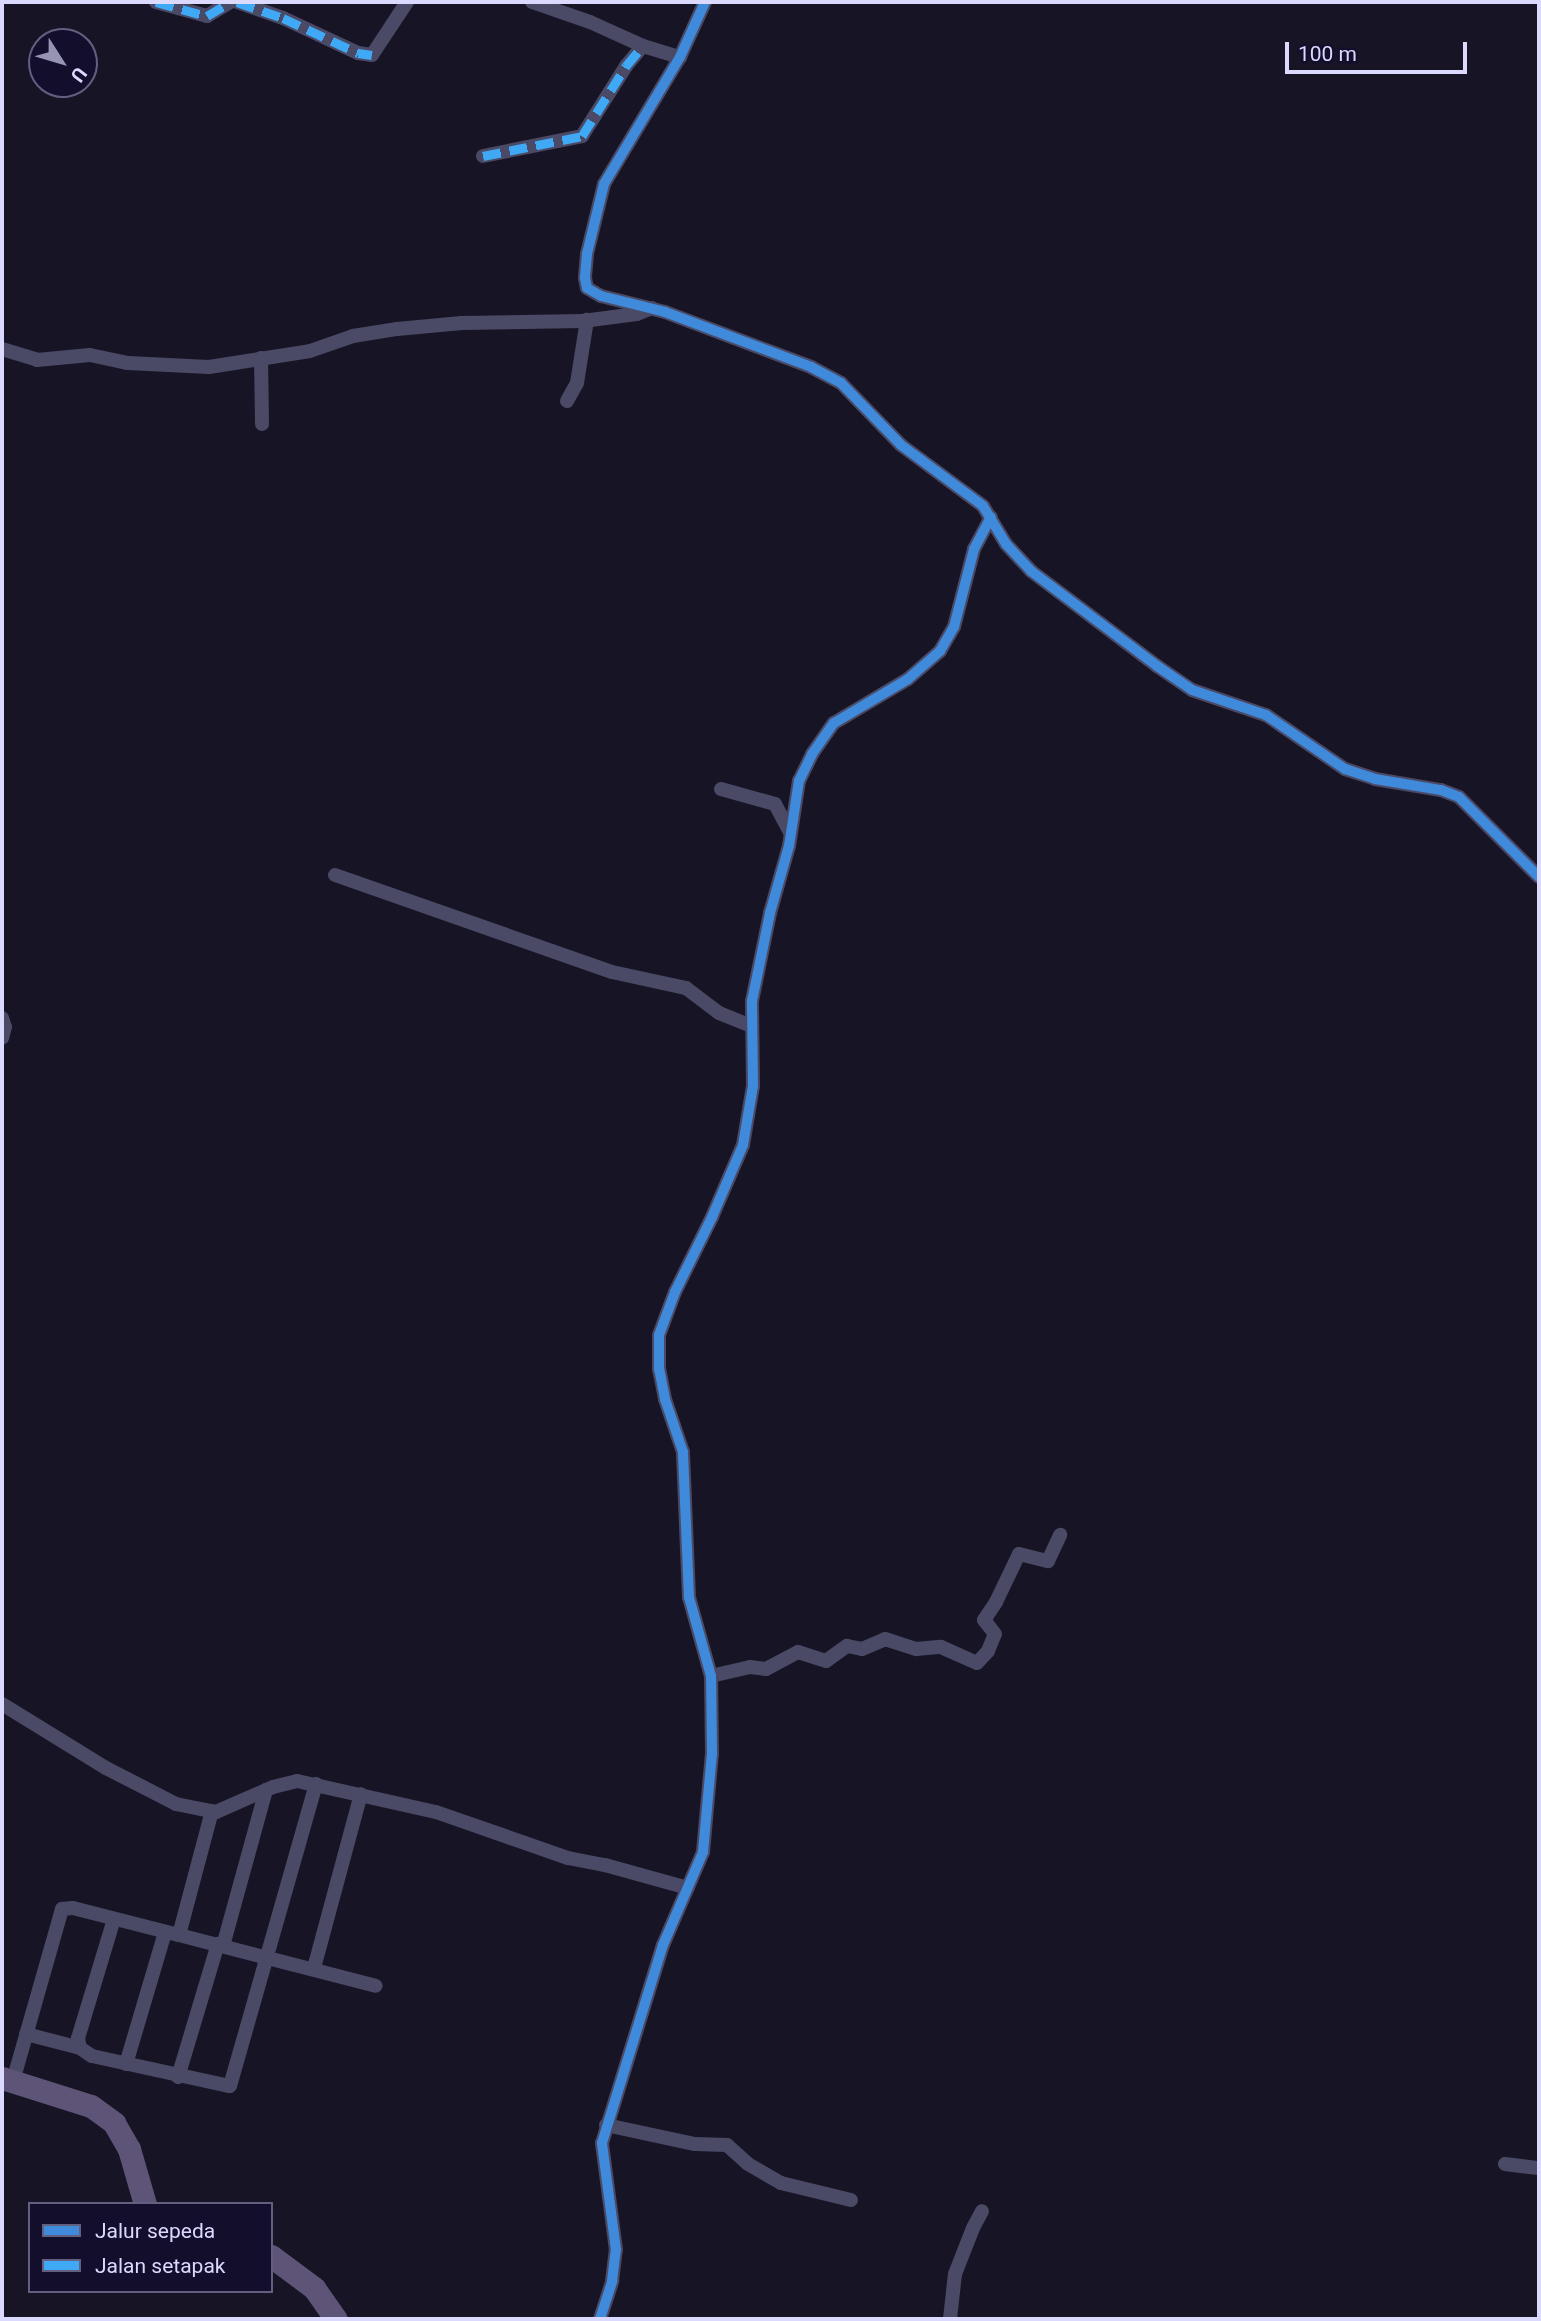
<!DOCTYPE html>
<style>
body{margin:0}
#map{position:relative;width:1541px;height:2321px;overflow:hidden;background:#171525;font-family:Roboto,sans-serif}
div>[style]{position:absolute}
.street>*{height:14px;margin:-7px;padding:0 7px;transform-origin:7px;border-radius:7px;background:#4a4a66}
.primary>*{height:23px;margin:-11.5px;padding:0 11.5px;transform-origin:11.5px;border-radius:11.5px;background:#5e5477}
.quiet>*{height:9px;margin-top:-4.5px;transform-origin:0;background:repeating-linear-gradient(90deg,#3fa9f5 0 18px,transparent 0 27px)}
.cycleway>*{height:10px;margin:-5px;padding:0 5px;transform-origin:5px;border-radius:5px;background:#408adc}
span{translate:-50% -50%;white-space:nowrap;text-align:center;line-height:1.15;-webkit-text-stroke:5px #120e2c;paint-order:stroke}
.frame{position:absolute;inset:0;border:4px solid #dcd9ff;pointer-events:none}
.legend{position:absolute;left:28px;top:2202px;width:245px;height:91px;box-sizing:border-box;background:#120e2c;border:2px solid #635f80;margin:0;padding:9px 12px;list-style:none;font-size:21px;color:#dcd9ff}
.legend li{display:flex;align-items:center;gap:14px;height:35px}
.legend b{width:35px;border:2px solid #635f80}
.north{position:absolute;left:28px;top:28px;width:70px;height:70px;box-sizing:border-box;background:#120e2c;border:2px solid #635f80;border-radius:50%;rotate:127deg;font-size:19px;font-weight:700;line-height:28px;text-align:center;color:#dcd9ff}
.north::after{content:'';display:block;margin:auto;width:24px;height:32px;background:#9794b3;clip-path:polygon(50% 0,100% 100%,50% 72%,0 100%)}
.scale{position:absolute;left:1285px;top:42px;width:182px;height:32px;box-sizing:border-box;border:4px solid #dcd9ff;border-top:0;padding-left:9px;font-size:21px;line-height:24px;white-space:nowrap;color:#dcd9ff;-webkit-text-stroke:5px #120e2c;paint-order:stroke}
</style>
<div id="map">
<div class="street">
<div style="left:156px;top:2px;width:53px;rotate:15.4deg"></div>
<div style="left:207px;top:16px;width:27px;rotate:-31deg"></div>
<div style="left:237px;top:2px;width:49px;rotate:19.2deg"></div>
<div style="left:283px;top:18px;width:83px;rotate:25deg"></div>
<div style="left:358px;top:53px;width:14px;rotate:8deg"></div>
<div style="left:372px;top:55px;width:64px;rotate:-56.6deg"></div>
<div style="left:532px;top:2px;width:61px;rotate:19deg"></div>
<div style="left:590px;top:22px;width:58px;rotate:24.4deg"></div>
<div style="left:643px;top:46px;width:39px;rotate:17deg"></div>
<div style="left:705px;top:2px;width:60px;rotate:114.4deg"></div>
<div style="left:680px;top:57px;width:148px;rotate:120.9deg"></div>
<div style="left:604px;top:184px;width:72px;rotate:103.7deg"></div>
<div style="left:587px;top:254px;width:24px;rotate:95deg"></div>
<div style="left:585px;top:278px;width:10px;rotate:79deg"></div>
<div style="left:587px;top:288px;width:16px;rotate:30deg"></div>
<div style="left:601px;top:296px;width:66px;rotate:14deg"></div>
<div style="left:665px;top:312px;width:156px;rotate:20.6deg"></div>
<div style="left:811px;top:367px;width:34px;rotate:28deg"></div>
<div style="left:841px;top:383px;width:86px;rotate:45.9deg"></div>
<div style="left:901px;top:445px;width:102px;rotate:36.6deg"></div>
<div style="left:983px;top:506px;width:44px;rotate:58.8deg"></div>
<div style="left:1006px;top:544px;width:37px;rotate:47deg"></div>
<div style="left:1031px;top:571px;width:158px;rotate:37deg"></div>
<div style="left:1157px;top:666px;width:42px;rotate:34.4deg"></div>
<div style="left:1192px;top:690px;width:78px;rotate:18.7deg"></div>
<div style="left:1266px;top:715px;width:96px;rotate:34.4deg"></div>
<div style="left:1345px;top:769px;width:32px;rotate:18deg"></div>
<div style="left:1375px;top:779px;width:67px;rotate:9.5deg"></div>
<div style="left:1441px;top:790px;width:19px;rotate:21deg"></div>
<div style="left:1459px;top:797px;width:113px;rotate:45deg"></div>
<div style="left:483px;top:156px;width:101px;rotate:-11.4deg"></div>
<div style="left:582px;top:136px;width:83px;rotate:-57.8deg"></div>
<div style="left:626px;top:66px;width:26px;rotate:-50deg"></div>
<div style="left:2px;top:349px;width:37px;rotate:17deg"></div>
<div style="left:37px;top:360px;width:53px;rotate:-5.4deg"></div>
<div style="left:90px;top:355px;width:39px;rotate:12deg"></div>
<div style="left:128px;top:363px;width:81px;rotate:2.8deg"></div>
<div style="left:209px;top:367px;width:102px;rotate:-9deg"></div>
<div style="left:310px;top:351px;width:46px;rotate:-19.2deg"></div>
<div style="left:353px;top:336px;width:45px;rotate:-9deg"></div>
<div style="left:397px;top:329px;width:65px;rotate:-5.3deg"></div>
<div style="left:462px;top:323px;width:121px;rotate:-0.9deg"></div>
<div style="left:583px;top:321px;width:54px;rotate:-7.4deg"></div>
<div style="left:637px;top:314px;width:16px;rotate:-22deg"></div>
<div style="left:261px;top:358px;width:66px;rotate:89.1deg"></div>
<div style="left:567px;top:401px;width:21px;rotate:-61deg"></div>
<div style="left:577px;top:383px;width:64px;rotate:-81deg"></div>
<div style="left:721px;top:789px;width:56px;rotate:15.5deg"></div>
<div style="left:775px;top:804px;width:32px;rotate:62deg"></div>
<div style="left:335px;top:875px;width:293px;rotate:19.3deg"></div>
<div style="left:612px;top:972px;width:76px;rotate:12.2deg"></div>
<div style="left:686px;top:988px;width:41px;rotate:37.1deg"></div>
<div style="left:719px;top:1013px;width:35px;rotate:22deg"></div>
<div style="left:2px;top:1018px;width:9px;rotate:72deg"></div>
<div style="left:5px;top:1027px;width:11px;rotate:105deg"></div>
<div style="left:711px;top:1676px;width:40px;rotate:-13deg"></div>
<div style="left:750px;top:1667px;width:16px;rotate:7deg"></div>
<div style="left:766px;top:1669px;width:36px;rotate:-28deg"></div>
<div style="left:798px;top:1652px;width:29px;rotate:18deg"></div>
<div style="left:826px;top:1661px;width:26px;rotate:-36deg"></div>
<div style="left:847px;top:1646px;width:15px;rotate:11deg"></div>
<div style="left:862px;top:1649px;width:25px;rotate:-23deg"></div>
<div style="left:885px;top:1639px;width:33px;rotate:18deg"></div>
<div style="left:916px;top:1649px;width:25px;rotate:-5deg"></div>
<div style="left:941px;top:1647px;width:39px;rotate:24deg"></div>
<div style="left:977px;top:1663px;width:16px;rotate:-47deg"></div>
<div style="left:988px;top:1651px;width:18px;rotate:-68deg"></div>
<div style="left:995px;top:1634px;width:18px;rotate:-128deg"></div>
<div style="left:984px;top:1620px;width:22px;rotate:-56deg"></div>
<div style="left:996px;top:1602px;width:53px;rotate:-64.4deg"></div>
<div style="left:1019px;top:1554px;width:30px;rotate:14deg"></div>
<div style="left:1048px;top:1561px;width:29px;rotate:-65deg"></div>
<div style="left:2px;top:1704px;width:122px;rotate:31.6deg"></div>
<div style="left:106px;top:1768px;width:79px;rotate:27.2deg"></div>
<div style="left:176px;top:1804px;width:41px;rotate:11.3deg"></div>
<div style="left:216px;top:1812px;width:62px;rotate:-23.7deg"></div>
<div style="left:273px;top:1787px;width:25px;rotate:-14deg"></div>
<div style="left:297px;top:1781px;width:142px;rotate:12.6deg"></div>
<div style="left:436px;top:1812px;width:140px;rotate:19.2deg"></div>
<div style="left:568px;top:1858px;width:38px;rotate:11deg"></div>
<div style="left:605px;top:1865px;width:86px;rotate:15.5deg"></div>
<div style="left:114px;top:1919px;width:124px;rotate:106.8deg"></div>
<div style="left:78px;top:2038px;width:10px;rotate:79deg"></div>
<div style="left:80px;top:2048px;width:14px;rotate:34deg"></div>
<div style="left:92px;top:2056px;width:141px;rotate:12.3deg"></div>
<div style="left:230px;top:2086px;width:314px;rotate:-74.1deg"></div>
<div style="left:179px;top:1935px;width:203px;rotate:14.5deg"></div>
<div style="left:223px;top:1946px;width:162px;rotate:-74.6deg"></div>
<div style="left:314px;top:1968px;width:180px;rotate:-74.9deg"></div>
<div style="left:26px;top:2034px;width:56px;rotate:14.5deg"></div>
<div style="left:126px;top:2064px;width:138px;rotate:-73.5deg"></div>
<div style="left:178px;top:2077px;width:139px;rotate:-73.3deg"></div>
<div style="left:13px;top:2081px;width:179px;rotate:-74.1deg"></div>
<div style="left:62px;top:1909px;width:11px;rotate:-5deg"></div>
<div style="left:73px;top:1908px;width:109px;rotate:14.3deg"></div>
<div style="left:179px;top:1935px;width:128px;rotate:-75.1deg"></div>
<div style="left:606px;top:2125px;width:91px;rotate:12.1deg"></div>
<div style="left:695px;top:2144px;width:32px;rotate:2deg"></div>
<div style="left:727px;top:2145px;width:28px;rotate:42deg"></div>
<div style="left:748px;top:2164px;width:38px;rotate:30deg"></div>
<div style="left:781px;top:2183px;width:72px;rotate:13.7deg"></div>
<div style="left:1505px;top:2164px;width:34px;rotate:7deg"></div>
<div style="left:600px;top:2319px;width:40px;rotate:-72deg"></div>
<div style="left:612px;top:2281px;width:31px;rotate:-83deg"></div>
<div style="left:616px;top:2250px;width:108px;rotate:-97.5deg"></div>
<div style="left:602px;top:2143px;width:207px;rotate:-72.9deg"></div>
<div style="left:663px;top:1945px;width:101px;rotate:-66.7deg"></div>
<div style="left:703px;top:1852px;width:98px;rotate:-84.8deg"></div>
<div style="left:712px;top:1754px;width:78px;rotate:-90.7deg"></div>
<div style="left:711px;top:1676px;width:82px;rotate:-105.6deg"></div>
<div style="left:689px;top:1597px;width:145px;rotate:-92.4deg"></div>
<div style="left:683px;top:1452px;width:56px;rotate:-108.8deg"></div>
<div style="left:665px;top:1399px;width:31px;rotate:-101deg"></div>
<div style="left:659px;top:1369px;width:34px;rotate:-90deg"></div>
<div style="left:659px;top:1335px;width:46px;rotate:-69.6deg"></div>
<div style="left:675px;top:1292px;width:84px;rotate:-63.7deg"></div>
<div style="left:712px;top:1217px;width:78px;rotate:-66.7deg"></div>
<div style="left:743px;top:1145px;width:60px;rotate:-80.4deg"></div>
<div style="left:753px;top:1086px;width:85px;rotate:-90.7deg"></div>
<div style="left:752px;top:1001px;width:90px;rotate:-78.4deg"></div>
<div style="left:770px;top:913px;width:70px;rotate:-74.2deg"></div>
<div style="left:789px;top:846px;width:66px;rotate:-81.3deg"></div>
<div style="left:799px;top:781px;width:30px;rotate:-64deg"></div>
<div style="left:812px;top:754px;width:38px;rotate:-55deg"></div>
<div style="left:834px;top:723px;width:86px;rotate:-30.7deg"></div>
<div style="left:908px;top:679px;width:43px;rotate:-41.2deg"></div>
<div style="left:940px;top:651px;width:28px;rotate:-60deg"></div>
<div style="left:954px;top:627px;width:81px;rotate:-75.6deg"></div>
<div style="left:974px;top:549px;width:36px;rotate:-62deg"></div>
<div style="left:950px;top:2319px;width:45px;rotate:-83.7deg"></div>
<div style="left:955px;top:2274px;width:49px;rotate:-68.6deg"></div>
<div style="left:973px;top:2228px;width:19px;rotate:-62deg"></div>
</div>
<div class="primary">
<div style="left:2px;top:2078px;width:93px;rotate:17.5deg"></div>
<div style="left:91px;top:2106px;width:29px;rotate:36deg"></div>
<div style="left:114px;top:2123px;width:30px;rotate:60deg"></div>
<div style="left:129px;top:2149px;width:57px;rotate:73.8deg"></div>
<div style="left:271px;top:2256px;width:54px;rotate:36.7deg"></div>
<div style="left:314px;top:2288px;width:38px;rotate:55deg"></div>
</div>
<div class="quiet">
<div style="left:156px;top:2px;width:53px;rotate:15.4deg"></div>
<div style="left:207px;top:16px;width:27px;rotate:-31deg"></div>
<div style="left:237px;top:2px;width:49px;rotate:19.2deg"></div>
<div style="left:283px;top:18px;width:83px;rotate:25deg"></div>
<div style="left:358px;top:53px;width:14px;rotate:8deg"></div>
<div style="left:483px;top:156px;width:101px;rotate:-11.4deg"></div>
<div style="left:582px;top:136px;width:83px;rotate:-57.8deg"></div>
<div style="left:626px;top:66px;width:26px;rotate:-50deg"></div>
</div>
<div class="cycleway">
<div style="left:705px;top:2px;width:60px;rotate:114.4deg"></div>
<div style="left:680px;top:57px;width:148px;rotate:120.9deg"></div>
<div style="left:604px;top:184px;width:72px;rotate:103.7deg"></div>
<div style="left:587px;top:254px;width:24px;rotate:95deg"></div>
<div style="left:585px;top:278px;width:10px;rotate:79deg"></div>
<div style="left:587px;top:288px;width:16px;rotate:30deg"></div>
<div style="left:601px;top:296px;width:66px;rotate:14deg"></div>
<div style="left:665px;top:312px;width:156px;rotate:20.6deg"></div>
<div style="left:811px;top:367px;width:34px;rotate:28deg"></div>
<div style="left:841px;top:383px;width:86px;rotate:45.9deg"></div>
<div style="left:901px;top:445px;width:102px;rotate:36.6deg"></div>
<div style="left:983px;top:506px;width:44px;rotate:58.8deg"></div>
<div style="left:1006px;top:544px;width:37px;rotate:47deg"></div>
<div style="left:1031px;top:571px;width:158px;rotate:37deg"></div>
<div style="left:1157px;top:666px;width:42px;rotate:34.4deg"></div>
<div style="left:1192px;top:690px;width:78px;rotate:18.7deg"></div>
<div style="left:1266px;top:715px;width:96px;rotate:34.4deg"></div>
<div style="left:1345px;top:769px;width:32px;rotate:18deg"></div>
<div style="left:1375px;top:779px;width:67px;rotate:9.5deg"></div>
<div style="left:1441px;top:790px;width:19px;rotate:21deg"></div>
<div style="left:1459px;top:797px;width:113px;rotate:45deg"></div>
<div style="left:600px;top:2319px;width:40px;rotate:-72deg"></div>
<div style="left:612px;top:2281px;width:31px;rotate:-83deg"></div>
<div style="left:616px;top:2250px;width:108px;rotate:-97.5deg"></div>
<div style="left:602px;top:2143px;width:207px;rotate:-72.9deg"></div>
<div style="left:663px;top:1945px;width:101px;rotate:-66.7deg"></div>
<div style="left:703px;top:1852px;width:98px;rotate:-84.8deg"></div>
<div style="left:712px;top:1754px;width:78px;rotate:-90.7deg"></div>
<div style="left:711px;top:1676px;width:82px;rotate:-105.6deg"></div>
<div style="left:689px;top:1597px;width:145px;rotate:-92.4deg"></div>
<div style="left:683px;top:1452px;width:56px;rotate:-108.8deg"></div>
<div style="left:665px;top:1399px;width:31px;rotate:-101deg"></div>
<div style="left:659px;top:1369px;width:34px;rotate:-90deg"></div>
<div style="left:659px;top:1335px;width:46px;rotate:-69.6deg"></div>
<div style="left:675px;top:1292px;width:84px;rotate:-63.7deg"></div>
<div style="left:712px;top:1217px;width:78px;rotate:-66.7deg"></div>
<div style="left:743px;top:1145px;width:60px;rotate:-80.4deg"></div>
<div style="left:753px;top:1086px;width:85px;rotate:-90.7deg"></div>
<div style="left:752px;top:1001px;width:90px;rotate:-78.4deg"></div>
<div style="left:770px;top:913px;width:70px;rotate:-74.2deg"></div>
<div style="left:789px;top:846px;width:66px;rotate:-81.3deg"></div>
<div style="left:799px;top:781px;width:30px;rotate:-64deg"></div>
<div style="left:812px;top:754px;width:38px;rotate:-55deg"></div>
<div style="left:834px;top:723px;width:86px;rotate:-30.7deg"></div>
<div style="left:908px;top:679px;width:43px;rotate:-41.2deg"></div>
<div style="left:940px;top:651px;width:28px;rotate:-60deg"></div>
<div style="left:954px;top:627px;width:81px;rotate:-75.6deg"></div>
<div style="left:974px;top:549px;width:36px;rotate:-62deg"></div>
</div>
<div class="frame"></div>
<ul class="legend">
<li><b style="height:9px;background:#408adc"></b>Jalur sepeda</li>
<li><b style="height:9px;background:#3fa9f5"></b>Jalan setapak</li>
</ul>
<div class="north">U</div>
<div class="scale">100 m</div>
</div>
